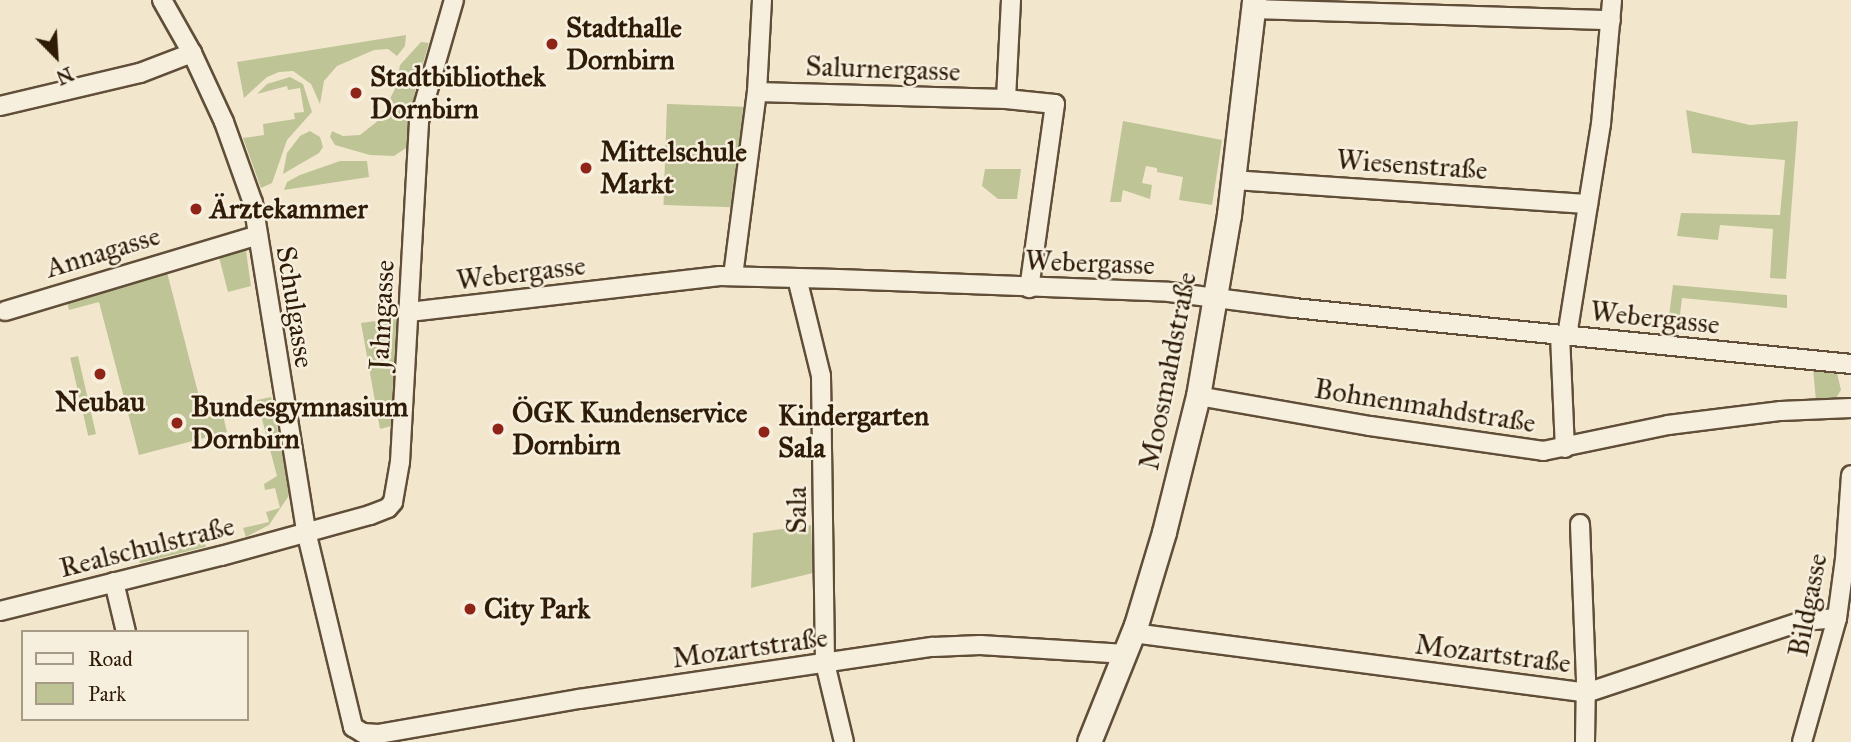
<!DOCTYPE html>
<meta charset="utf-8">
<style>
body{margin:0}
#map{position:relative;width:1851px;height:742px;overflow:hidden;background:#f2e6cd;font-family:"IM FELL Great Primer",serif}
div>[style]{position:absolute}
.green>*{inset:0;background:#bec495;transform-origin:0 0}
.roads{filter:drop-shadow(2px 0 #604e38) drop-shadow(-2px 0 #604e38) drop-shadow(0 2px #604e38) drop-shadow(0 -2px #604e38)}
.minor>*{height:18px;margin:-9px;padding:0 9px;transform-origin:9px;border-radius:9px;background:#f7efde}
.tertiary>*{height:23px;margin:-11.5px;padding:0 11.5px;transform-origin:11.5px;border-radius:11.5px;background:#f7efde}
.dots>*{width:19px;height:19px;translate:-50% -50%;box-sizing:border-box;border:4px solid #f7efde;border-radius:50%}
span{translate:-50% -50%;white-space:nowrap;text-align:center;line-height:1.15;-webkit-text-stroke:5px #f7efde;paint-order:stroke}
.poi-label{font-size:28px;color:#2f1c07;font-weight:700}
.left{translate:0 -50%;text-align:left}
.street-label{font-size:28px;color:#2f1c07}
.legend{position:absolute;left:21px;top:630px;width:228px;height:91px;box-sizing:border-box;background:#f7efde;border:2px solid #a79b88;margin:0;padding:9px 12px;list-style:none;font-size:21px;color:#2f1c07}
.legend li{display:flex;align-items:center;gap:14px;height:35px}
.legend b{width:35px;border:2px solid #a79b88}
.north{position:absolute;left:21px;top:21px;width:70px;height:70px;-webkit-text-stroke:5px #f7efde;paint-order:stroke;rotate:156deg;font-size:19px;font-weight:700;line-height:28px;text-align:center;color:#2f1c07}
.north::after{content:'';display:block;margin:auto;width:24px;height:32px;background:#2f1c07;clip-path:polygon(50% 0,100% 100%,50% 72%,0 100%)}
</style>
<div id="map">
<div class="green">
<div style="clip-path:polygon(406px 35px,405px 46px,397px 56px,388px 49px,374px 50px,337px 66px,324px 81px,320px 104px,311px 84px,293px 71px,279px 72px,267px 77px,244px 98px,237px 62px)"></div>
<div style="clip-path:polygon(421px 42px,429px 43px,416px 86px,406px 148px,394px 156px,370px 155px,335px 145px,330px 137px,332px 131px,343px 136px,360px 135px,379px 120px,396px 87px,400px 65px)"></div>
<div style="clip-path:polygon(290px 77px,303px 84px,312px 112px,287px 140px,272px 183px,261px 188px,243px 138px,264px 135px,263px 124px,295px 119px,294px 113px,304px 112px,300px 88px,288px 90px,287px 86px,257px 94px,267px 84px)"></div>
<div style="left:667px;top:104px;width:76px;height:101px;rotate:2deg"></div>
<div style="clip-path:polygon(1686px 110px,1750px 125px,1798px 121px,1786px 279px,1770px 278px,1773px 229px,1720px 225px,1718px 240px,1677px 236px,1681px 213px,1780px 215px,1785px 160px,1692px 153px)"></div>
<div style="clip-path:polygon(1123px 121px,1222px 140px,1212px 205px,1179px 200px,1183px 177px,1157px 172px,1157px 168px,1146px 166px,1142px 183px,1152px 185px,1150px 199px,1123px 190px,1121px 202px,1110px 202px)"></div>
<div style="clip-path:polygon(310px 131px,320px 137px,323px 147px,319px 153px,283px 174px,287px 153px,300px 136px)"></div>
<div style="clip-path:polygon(340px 161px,367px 161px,369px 177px,284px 190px,287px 182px,300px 175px)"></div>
<div style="clip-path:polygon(985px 169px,1021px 169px,1017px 199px,998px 199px,982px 186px)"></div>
<div style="clip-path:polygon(242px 249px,246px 251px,251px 286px,228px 292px,218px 253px)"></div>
<div style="clip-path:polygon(167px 272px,202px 408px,220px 403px,227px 432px,139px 455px,99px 302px,69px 310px,67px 302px,95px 294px,96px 290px)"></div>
<div style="clip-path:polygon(1673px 285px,1787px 295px,1787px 308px,1682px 298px,1677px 340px,1666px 339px)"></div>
<div style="clip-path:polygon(398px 318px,395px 425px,380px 429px,361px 323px)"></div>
<div style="left:78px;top:356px;width:80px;height:8px;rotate:77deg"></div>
<div style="clip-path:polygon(1813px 368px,1837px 373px,1841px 390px,1836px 398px,1816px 401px)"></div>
<div style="clip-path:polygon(271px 397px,290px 494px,269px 525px,246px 537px,243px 528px,269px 522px,266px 512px,280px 508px,275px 488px,265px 490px,264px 484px,277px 476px,257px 400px)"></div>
<div style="clip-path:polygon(811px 525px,813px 573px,751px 588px,753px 533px)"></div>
<div style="left:204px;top:539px;width:8px;height:68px;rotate:76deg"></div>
</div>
<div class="roads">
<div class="minor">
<div style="left:162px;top:0;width:61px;rotate:60.5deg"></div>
<div style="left:192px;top:53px;width:76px;rotate:65.1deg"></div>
<div style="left:224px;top:122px;width:86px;rotate:70.3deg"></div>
<div style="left:253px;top:203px;width:332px;rotate:80.8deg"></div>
<div style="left:306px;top:531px;width:202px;rotate:76.5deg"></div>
<div style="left:353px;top:727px;width:12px;rotate:31deg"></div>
<div style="left:363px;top:733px;width:15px;rotate:4deg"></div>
<div style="left:378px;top:734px;width:204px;rotate:-9.9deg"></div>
<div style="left:579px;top:699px;width:358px;rotate:-8.4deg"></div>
<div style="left:933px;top:647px;width:47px;rotate:-2.4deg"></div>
<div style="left:980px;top:645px;width:146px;rotate:3.5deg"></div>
<div style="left:1011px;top:0;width:99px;rotate:92.9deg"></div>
<div style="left:1006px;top:99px;width:49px;rotate:5.8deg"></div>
<div style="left:1055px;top:104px;width:186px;rotate:98deg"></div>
<div style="left:1254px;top:9px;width:357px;rotate:1.8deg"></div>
<div style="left:757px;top:92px;width:249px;rotate:1.6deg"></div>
<div style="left:0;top:106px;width:144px;rotate:-13.3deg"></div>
<div style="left:140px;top:73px;width:56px;rotate:-21deg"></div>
<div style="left:1233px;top:180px;width:356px;rotate:3.9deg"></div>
<div style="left:733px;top:276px;width:186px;rotate:-82.6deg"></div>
<div style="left:757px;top:92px;width:92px;rotate:-86.9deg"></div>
<div style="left:797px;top:278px;width:101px;rotate:76.2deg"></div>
<div style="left:821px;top:376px;width:287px;rotate:89.2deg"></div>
<div style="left:825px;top:663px;width:81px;rotate:76.5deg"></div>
<div style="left:5px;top:311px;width:264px;rotate:-16.7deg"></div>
<div style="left:409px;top:312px;width:313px;rotate:-6.6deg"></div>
<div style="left:720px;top:276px;width:118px;rotate:1.5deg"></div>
<div style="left:838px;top:279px;width:331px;rotate:2.2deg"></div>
<div style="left:1169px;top:292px;width:126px;rotate:7.3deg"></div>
<div style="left:1294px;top:308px;width:560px;rotate:5.74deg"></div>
<div style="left:1560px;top:335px;width:113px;rotate:87.5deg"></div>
<div style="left:1567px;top:336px;width:215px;rotate:-80.9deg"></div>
<div style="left:1601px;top:124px;width:124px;rotate:-84.9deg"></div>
<div style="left:1198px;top:396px;width:175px;rotate:9.9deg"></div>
<div style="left:1370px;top:426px;width:175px;rotate:8.2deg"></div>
<div style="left:1543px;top:451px;width:128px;rotate:-11.7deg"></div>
<div style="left:1668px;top:425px;width:114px;rotate:-7.1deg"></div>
<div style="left:1781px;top:411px;width:70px;rotate:-2.5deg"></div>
<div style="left:1580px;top:524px;width:154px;rotate:87.8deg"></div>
<div style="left:1586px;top:678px;width:64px;rotate:90.9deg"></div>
<div style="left:114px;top:582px;width:51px;rotate:76.5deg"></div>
<div style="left:0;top:611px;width:228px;rotate:-14deg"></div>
<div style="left:221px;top:556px;width:155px;rotate:-15.4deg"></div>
<div style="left:370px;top:515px;width:19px;rotate:-21deg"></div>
<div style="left:388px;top:508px;width:8px;rotate:-50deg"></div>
<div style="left:393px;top:502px;width:41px;rotate:-80.1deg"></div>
<div style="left:400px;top:462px;width:342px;rotate:-86.8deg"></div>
<div style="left:419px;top:121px;width:126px;rotate:-73.9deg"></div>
<div style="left:1133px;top:633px;width:457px;rotate:7.5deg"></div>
<div style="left:1586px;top:693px;width:229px;rotate:-18.4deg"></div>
<div style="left:1803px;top:621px;width:34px;rotate:-5deg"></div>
<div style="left:1802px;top:742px;width:129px;rotate:-74.2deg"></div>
<div style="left:1837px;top:618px;width:60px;rotate:-82.3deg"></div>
<div style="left:1845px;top:559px;width:84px;rotate:-85.9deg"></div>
</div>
<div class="tertiary">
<div style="left:1089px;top:742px;width:126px;rotate:-68.1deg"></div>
<div style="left:1136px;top:625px;width:97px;rotate:-73.2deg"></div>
<div style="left:1164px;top:532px;width:140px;rotate:-76deg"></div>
<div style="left:1198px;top:396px;width:185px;rotate:-80.3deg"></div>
<div style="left:1229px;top:214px;width:215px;rotate:-83.3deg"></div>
</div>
</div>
<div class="dots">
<div style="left:552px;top:44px;background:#8f2418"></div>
<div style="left:356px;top:93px;background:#8f2418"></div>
<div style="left:586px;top:168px;background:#8f2418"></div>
<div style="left:196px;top:209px;background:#8f2418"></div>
<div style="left:100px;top:374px;background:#8f2418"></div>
<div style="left:177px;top:423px;background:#8f2418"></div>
<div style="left:498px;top:429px;background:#8f2418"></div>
<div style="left:764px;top:432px;background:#8f2418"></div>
<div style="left:470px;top:609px;background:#8f2418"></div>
</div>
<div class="poi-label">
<span class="left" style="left:566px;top:44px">Stadthalle<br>Dornbirn</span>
<span class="left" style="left:370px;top:93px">Stadtbibliothek<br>Dornbirn</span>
<span class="left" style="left:600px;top:168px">Mittelschule<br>Markt</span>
<span class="left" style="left:210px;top:209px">Ärztekammer</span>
<span style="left:100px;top:402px">Neubau</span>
<span class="left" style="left:191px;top:423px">Bundesgymnasium<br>Dornbirn</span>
<span class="left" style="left:512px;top:429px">ÖGK Kundenservice<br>Dornbirn</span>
<span class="left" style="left:778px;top:432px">Kindergarten<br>Sala</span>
<span class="left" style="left:484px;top:609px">City Park</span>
</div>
<div class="street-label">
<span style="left:883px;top:69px;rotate:2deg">Salurnergasse</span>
<span style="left:1412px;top:165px;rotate:4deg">Wiesenstraße</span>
<span style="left:103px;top:252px;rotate:-17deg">Annagasse</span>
<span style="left:1090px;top:263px;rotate:2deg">Webergasse</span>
<span style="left:521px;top:273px;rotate:-7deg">Webergasse</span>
<span style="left:295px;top:307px;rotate:81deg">Schulgasse</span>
<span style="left:382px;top:315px;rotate:-87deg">Jahngasse</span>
<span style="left:1655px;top:318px;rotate:6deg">Webergasse</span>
<span style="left:1168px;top:371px;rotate:-79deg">Moosmahdstraße</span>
<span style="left:1425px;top:406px;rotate:9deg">Bohnenmahdstraße</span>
<span style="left:797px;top:510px;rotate:-90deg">Sala</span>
<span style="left:147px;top:547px;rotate:-14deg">Realschulstraße</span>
<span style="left:1808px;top:605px;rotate:-79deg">Bildgasse</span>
<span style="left:750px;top:648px;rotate:-8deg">Mozartstraße</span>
<span style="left:1493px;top:654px;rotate:7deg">Mozartstraße</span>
</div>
<ul class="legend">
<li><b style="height:9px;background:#f7efde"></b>Road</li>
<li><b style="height:19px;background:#bec495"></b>Park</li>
</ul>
<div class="north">N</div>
</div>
